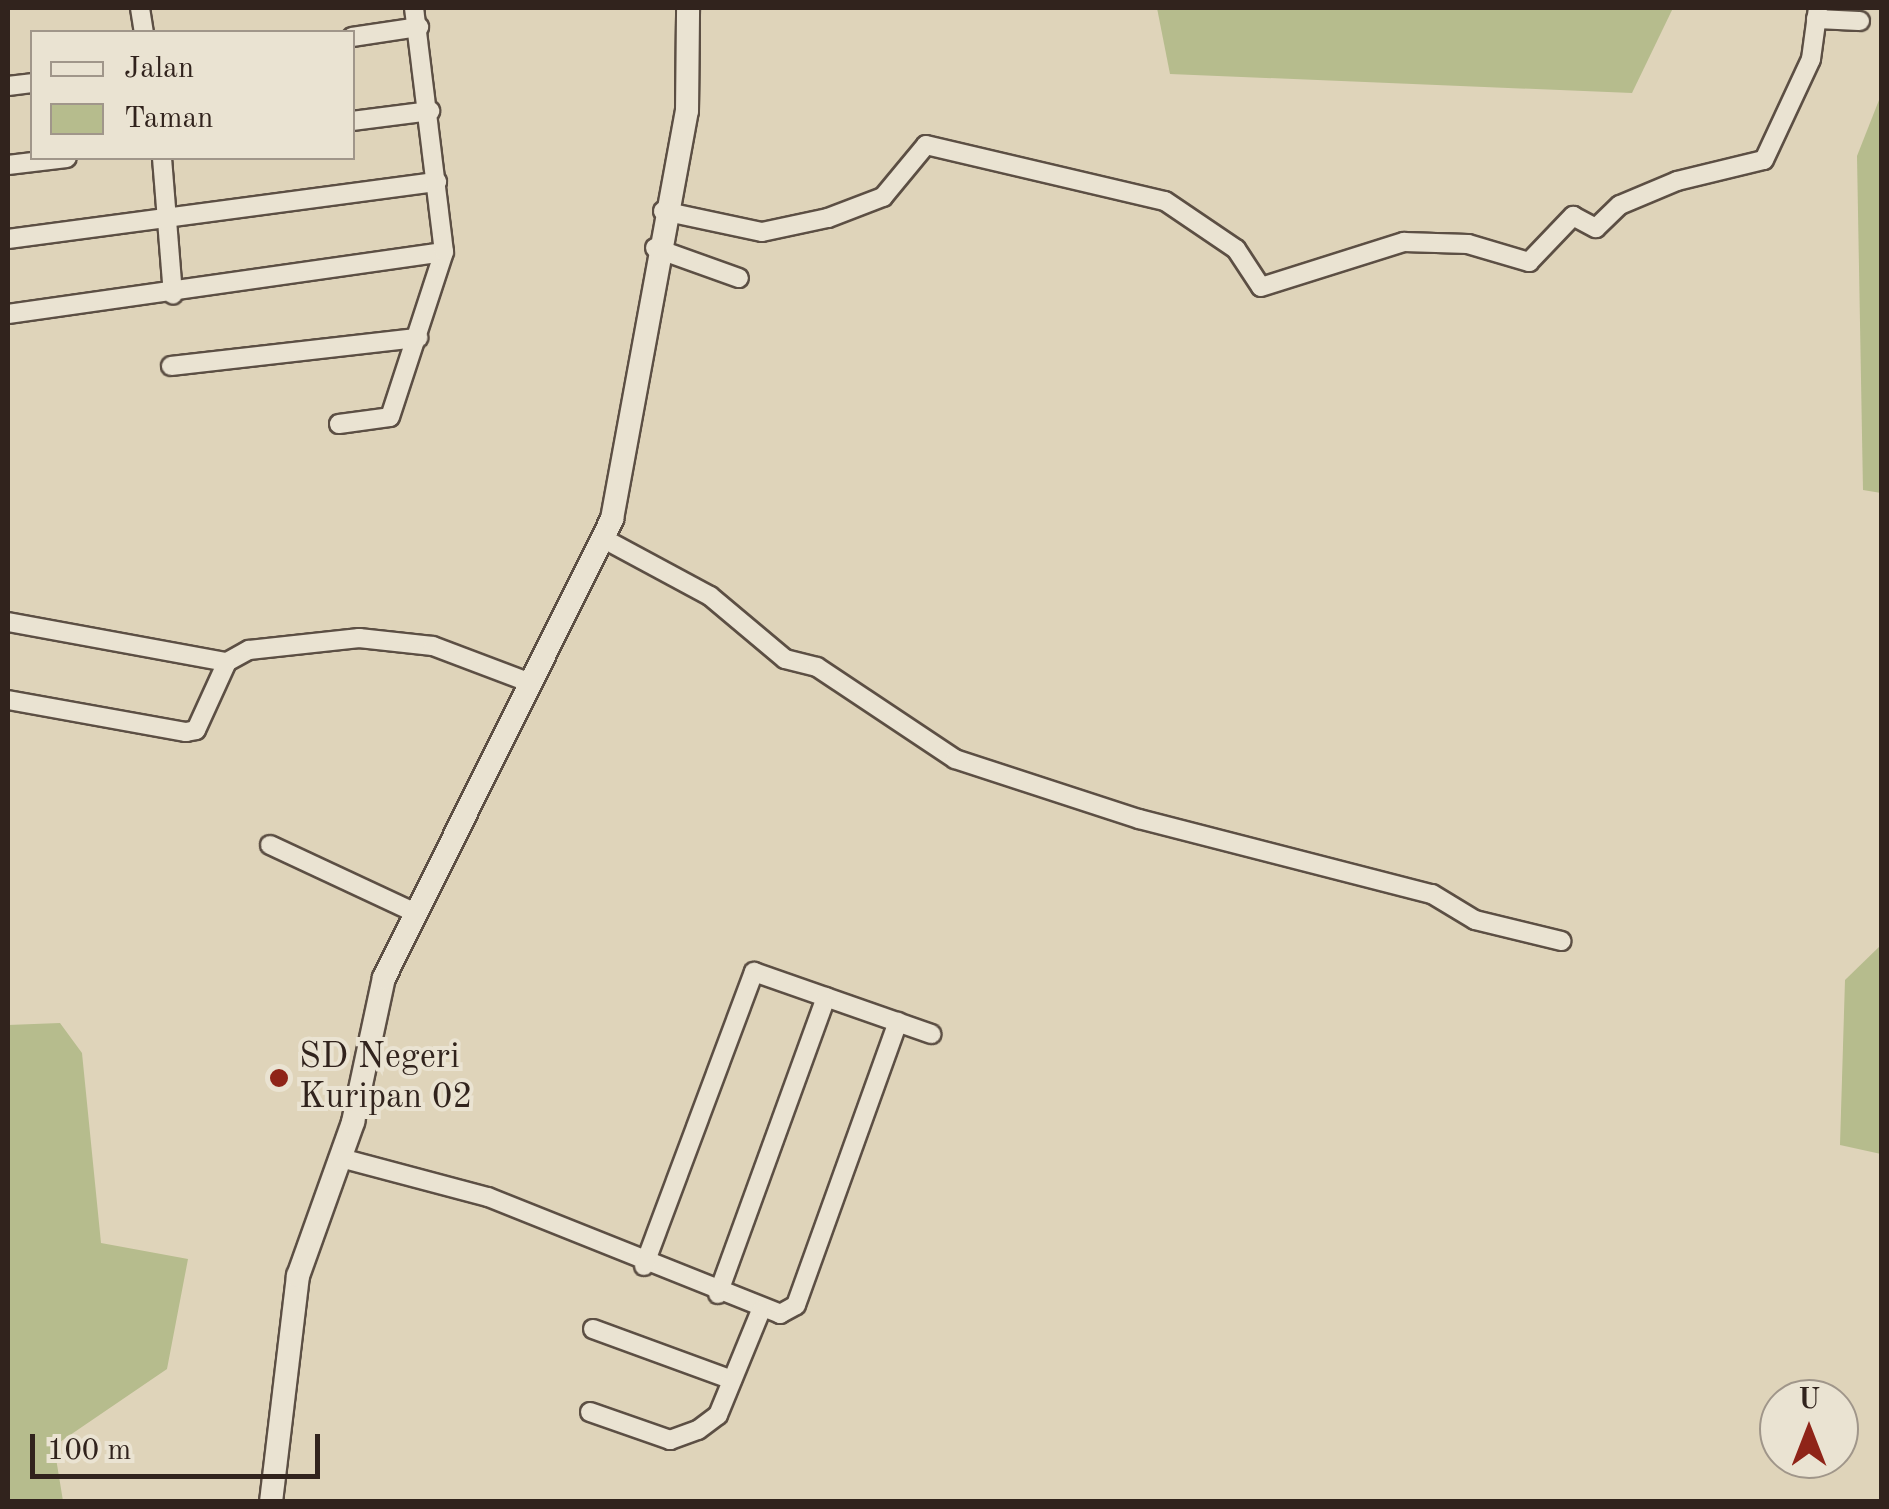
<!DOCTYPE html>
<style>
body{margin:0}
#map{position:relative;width:1889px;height:1509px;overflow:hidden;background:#dfd4ba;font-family:"Old Standard TT",serif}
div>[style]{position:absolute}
.green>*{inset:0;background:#b6bc8d}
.roads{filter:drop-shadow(2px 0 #5c4f44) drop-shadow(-2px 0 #5c4f44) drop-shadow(0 2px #5c4f44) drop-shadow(0 -2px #5c4f44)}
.street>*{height:18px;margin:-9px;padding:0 9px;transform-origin:9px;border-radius:9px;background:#eae3d2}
.secondary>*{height:22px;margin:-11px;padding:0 11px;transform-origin:11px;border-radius:11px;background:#eae3d2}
.dots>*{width:28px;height:28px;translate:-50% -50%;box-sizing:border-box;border:5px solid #eae3d2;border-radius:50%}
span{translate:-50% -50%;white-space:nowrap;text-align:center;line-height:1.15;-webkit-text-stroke:8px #eae3d2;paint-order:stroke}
.poi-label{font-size:35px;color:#31231d}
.left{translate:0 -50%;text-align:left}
.frame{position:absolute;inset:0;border:10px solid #31231d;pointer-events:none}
.legend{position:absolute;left:30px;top:30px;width:325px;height:130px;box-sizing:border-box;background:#eae3d2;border:2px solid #a0968a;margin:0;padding:12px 18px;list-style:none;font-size:30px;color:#31231d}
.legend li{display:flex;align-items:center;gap:20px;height:50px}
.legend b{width:50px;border:2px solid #a0968a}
.north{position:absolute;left:1759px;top:1379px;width:100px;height:100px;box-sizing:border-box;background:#eae3d2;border:2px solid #a0968a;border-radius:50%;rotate:0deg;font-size:28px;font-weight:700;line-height:40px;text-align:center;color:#31231d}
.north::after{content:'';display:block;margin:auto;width:35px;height:45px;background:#8f2418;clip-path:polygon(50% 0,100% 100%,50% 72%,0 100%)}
.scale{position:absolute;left:30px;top:1434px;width:290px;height:45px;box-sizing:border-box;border:5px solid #31231d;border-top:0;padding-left:12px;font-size:30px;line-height:35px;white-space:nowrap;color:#31231d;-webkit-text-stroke:8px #eae3d2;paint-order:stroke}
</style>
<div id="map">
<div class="green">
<div style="clip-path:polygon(1157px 8px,1673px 8px,1632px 93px,1170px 74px)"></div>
<div style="clip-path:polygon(1881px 95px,1881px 493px,1863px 490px,1857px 156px)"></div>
<div style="clip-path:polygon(1881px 945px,1881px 1154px,1840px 1145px,1845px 980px)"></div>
<div style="clip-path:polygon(60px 1023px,82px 1053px,101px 1243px,188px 1259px,167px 1369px,54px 1446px,63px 1501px,8px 1501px,8px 1025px)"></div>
</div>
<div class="roads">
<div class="street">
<div style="left:140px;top:8px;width:24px;rotate:81deg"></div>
<div style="left:1816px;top:19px;width:44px;rotate:2.6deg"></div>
<div style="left:352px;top:37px;width:68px;rotate:-8.5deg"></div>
<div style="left:8px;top:86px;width:24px;rotate:-7deg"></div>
<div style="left:352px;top:121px;width:79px;rotate:-7.3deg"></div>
<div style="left:162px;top:158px;width:137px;rotate:85.4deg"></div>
<div style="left:8px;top:165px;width:59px;rotate:-6.8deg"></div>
<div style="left:663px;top:211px;width:101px;rotate:12deg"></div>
<div style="left:762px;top:232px;width:67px;rotate:-12deg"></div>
<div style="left:828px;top:218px;width:59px;rotate:-20.9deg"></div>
<div style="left:883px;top:197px;width:67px;rotate:-50.4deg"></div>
<div style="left:926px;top:145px;width:245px;rotate:13.2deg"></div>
<div style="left:1165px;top:201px;width:86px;rotate:34.1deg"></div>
<div style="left:1236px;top:249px;width:45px;rotate:56.7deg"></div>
<div style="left:1261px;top:287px;width:150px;rotate:-17.5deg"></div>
<div style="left:1404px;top:242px;width:64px;rotate:1.8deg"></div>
<div style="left:1468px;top:244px;width:64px;rotate:16.4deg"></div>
<div style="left:1529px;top:262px;width:64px;rotate:-46.3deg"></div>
<div style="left:1573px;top:216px;width:26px;rotate:28deg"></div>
<div style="left:1596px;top:228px;width:33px;rotate:-44deg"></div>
<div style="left:1620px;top:205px;width:62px;rotate:-22.8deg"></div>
<div style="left:1677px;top:181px;width:89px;rotate:-13.6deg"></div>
<div style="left:1764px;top:160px;width:111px;rotate:-65deg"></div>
<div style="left:1811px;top:59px;width:51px;rotate:-82.2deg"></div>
<div style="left:8px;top:239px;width:433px;rotate:-7.6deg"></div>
<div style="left:655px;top:248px;width:89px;rotate:19.7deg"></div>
<div style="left:8px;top:314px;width:440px;rotate:-8.1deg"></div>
<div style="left:171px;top:366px;width:249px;rotate:-6.5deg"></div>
<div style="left:339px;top:424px;width:51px;rotate:-7.8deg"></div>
<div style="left:390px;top:417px;width:174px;rotate:-71.9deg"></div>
<div style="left:444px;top:252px;width:246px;rotate:-97deg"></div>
<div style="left:606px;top:540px;width:118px;rotate:28.3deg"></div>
<div style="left:710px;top:596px;width:98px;rotate:40deg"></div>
<div style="left:785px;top:659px;width:33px;rotate:14deg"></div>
<div style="left:817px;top:667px;width:166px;rotate:33.7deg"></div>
<div style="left:955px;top:759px;width:194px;rotate:18.1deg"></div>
<div style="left:1139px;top:819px;width:302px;rotate:14.4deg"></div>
<div style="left:1432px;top:894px;width:50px;rotate:31.2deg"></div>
<div style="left:1475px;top:920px;width:89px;rotate:13.7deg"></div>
<div style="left:8px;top:622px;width:223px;rotate:10.4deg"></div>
<div style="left:227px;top:662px;width:25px;rotate:-29deg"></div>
<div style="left:249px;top:650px;width:111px;rotate:-6.2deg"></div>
<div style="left:359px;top:638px;width:74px;rotate:6.2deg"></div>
<div style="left:433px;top:646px;width:105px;rotate:20.7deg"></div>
<div style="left:8px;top:700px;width:181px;rotate:10.2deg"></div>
<div style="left:186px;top:732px;width:10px;rotate:-11deg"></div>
<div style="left:196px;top:730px;width:75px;rotate:-65.5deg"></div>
<div style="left:270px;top:845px;width:161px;rotate:25deg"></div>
<div style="left:341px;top:1158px;width:152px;rotate:14.9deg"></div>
<div style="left:488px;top:1197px;width:315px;rotate:21.8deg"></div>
<div style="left:780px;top:1314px;width:18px;rotate:-29deg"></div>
<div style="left:796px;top:1305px;width:301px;rotate:-70.2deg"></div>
<div style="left:644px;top:1266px;width:314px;rotate:-69.5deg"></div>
<div style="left:754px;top:972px;width:188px;rotate:19.3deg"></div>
<div style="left:718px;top:1294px;width:316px;rotate:-70deg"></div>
<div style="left:593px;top:1329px;width:148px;rotate:20.1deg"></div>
<div style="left:590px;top:1412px;width:85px;rotate:19.3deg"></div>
<div style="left:670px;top:1440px;width:30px;rotate:-20deg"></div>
<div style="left:698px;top:1430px;width:25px;rotate:-37deg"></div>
<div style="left:718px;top:1415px;width:113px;rotate:-67.7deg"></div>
</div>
<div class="secondary">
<div style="left:271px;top:1502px;width:228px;rotate:-83.2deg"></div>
<div style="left:298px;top:1276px;width:164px;rotate:-70.3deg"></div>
<div style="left:353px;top:1122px;width:147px;rotate:-77.9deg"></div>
<div style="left:384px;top:978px;width:513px;rotate:-63.58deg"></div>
<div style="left:612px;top:519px;width:415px;rotate:-79.6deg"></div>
<div style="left:687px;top:111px;width:103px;rotate:-89.4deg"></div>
</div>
</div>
<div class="dots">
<div style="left:279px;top:1078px;background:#8f2418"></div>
</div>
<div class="poi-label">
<span class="left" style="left:299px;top:1078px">SD Negeri<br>Kuripan 02</span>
</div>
<div class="frame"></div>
<ul class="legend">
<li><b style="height:12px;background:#eae3d2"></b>Jalan</li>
<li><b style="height:28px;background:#b6bc8d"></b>Taman</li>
</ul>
<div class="north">U</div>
<div class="scale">100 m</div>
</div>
